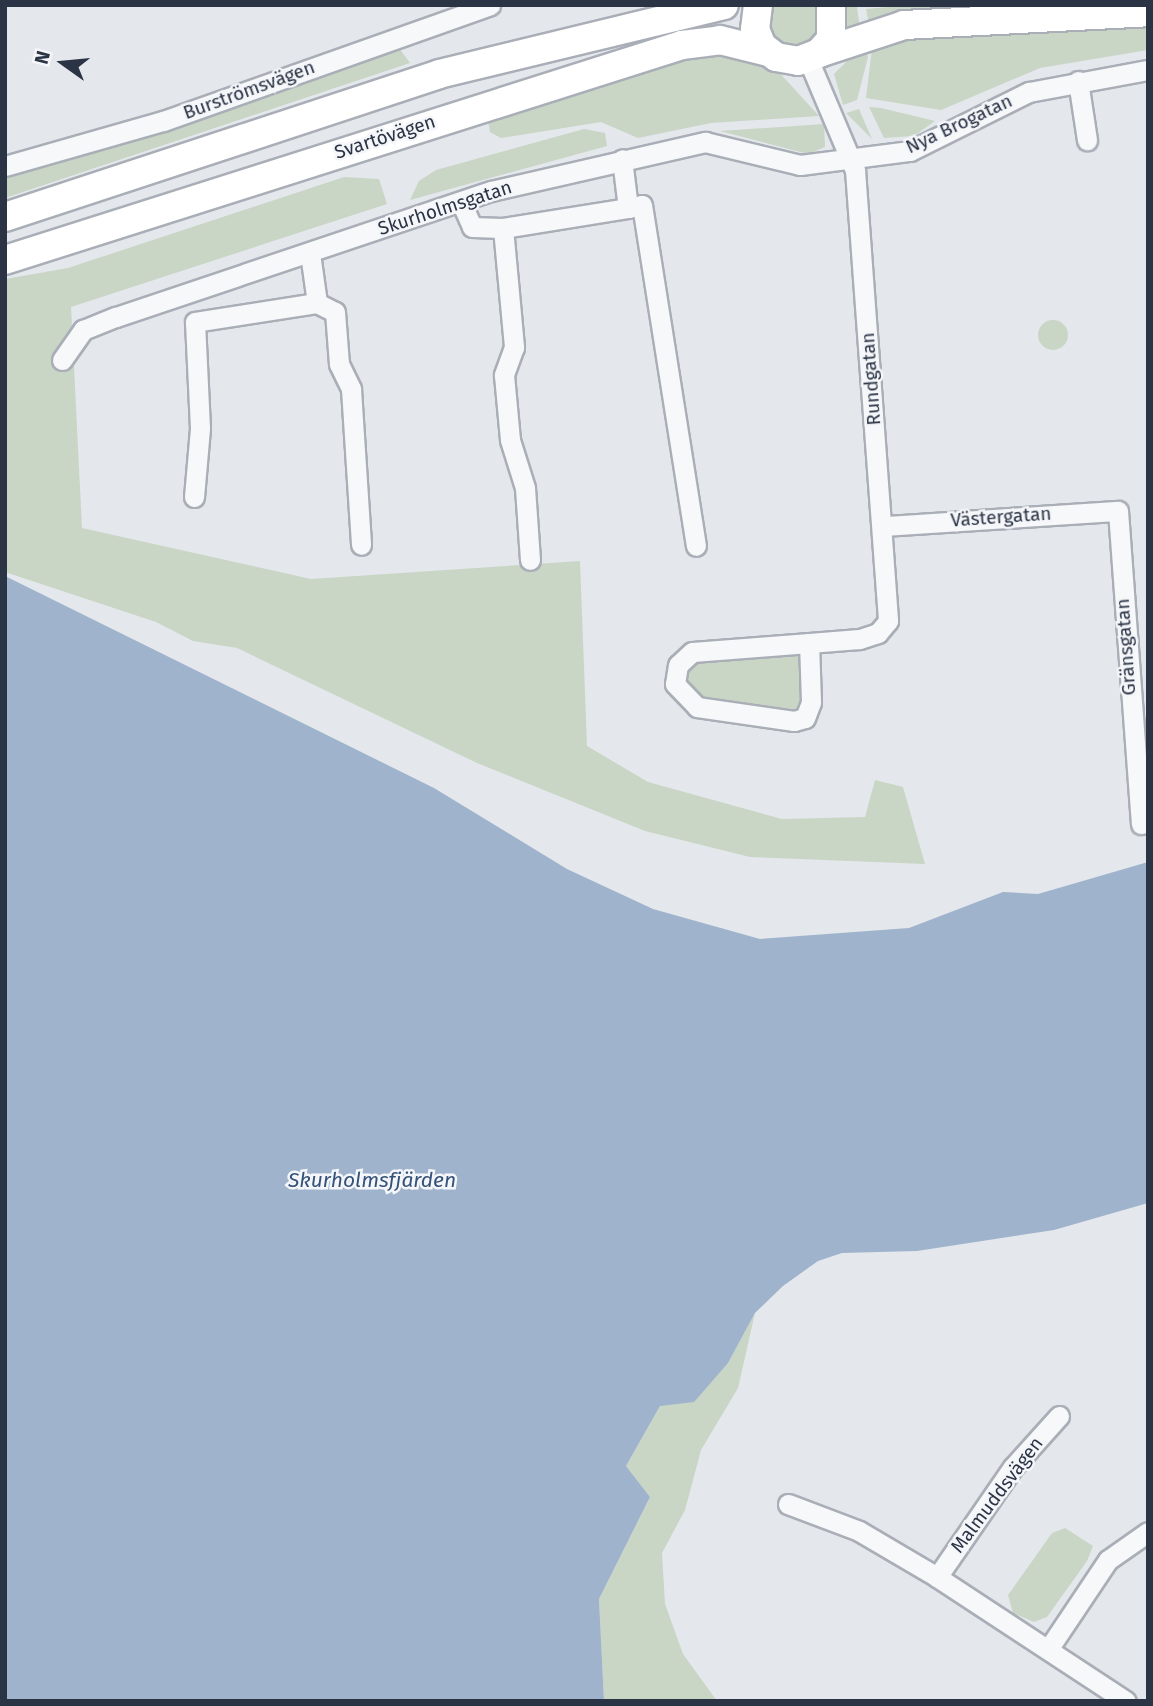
<!DOCTYPE html>
<meta charset="utf-8">
<style>
body{margin:0}
#map{position:relative;width:1153px;height:1706px;overflow:hidden;background:#e4e7ec;font-family:"Fira Sans",sans-serif}
div>[style]{position:absolute}
.green>*{inset:0;background:#c9d6c5}
.round{border-radius:50%}
.water>*{inset:0;background:#9fb4cc}
.roads{filter:drop-shadow(2px 0 #a9aeb7) drop-shadow(-2px 0 #a9aeb7) drop-shadow(0 2px #a9aeb7) drop-shadow(0 -2px #a9aeb7)}
.minor>*{height:19px;margin:-9.5px;padding:0 9.5px;transform-origin:9.5px;border-radius:9.5px;background:#f7f8fa}
.secondary>*{height:28px;margin:-14px;padding:0 14px;transform-origin:14px;border-radius:14px;background:#fff}
span{translate:-50% -50%;white-space:nowrap;text-align:center;line-height:1.15;-webkit-text-stroke:5px #f4f6f9;paint-order:stroke}
.street-label{font-size:19px;color:#2b3445}
.water-label{font-size:21px;color:#34527a;font-style:italic}
.frame{position:absolute;inset:0;border:7px solid #2b3445;pointer-events:none}
.north{position:absolute;left:28px;top:28px;width:70px;height:70px;-webkit-text-stroke:5px #f4f6f9;paint-order:stroke;rotate:285deg;font-size:19px;font-weight:700;line-height:28px;text-align:center;color:#2b3445}
.north::after{content:'';display:block;margin:auto;width:24px;height:32px;background:#2b3445;clip-path:polygon(50% 0,100% 100%,50% 72%,0 100%)}
</style>
<div id="map">
<div class="green">
<div style="clip-path:polygon(772px 5px,817px 5px,818px 36px,803px 47px,785px 47px,768px 26px)"></div>
<div style="clip-path:polygon(845px 5px,857px 7px,860px 28px,848px 33px)"></div>
<div style="clip-path:polygon(911px 5px,1035px 5px,924px 11px,869px 24px,866px 9px)"></div>
<div style="clip-path:polygon(1148px 22px,1148px 50px,1040px 68px,941px 110px,866px 98px,873px 40px)"></div>
<div style="clip-path:polygon(864px 44px,868px 57px,857px 100px,843px 105px,834px 74px)"></div>
<div style="clip-path:polygon(399px 48px,410px 63px,5px 198px,5px 175px,243px 104px)"></div>
<div style="clip-path:polygon(693px 51px,743px 55px,777px 70px,819px 116px,711px 123px,638px 138px,601px 122px,501px 138px,490px 132px,488px 121px)"></div>
<div style="clip-path:polygon(869px 107px,881px 108px,935px 121px,914px 136px,884px 138px)"></div>
<div style="clip-path:polygon(859px 109px,865px 123px,872px 139px,846px 113px)"></div>
<div style="clip-path:polygon(824px 124px,825px 147px,808px 154px,720px 131px)"></div>
<div style="clip-path:polygon(584px 129px,605px 133px,607px 146px,410px 200px,419px 181px,436px 170px)"></div>
<div style="clip-path:polygon(344px 177px,379px 179px,387px 204px,71px 307px,82px 528px,311px 579px,580px 561px,587px 746px,648px 782px,782px 819px,865px 817px,875px 780px,903px 787px,925px 864px,750px 857px,645px 831px,477px 763px,237px 648px,193px 641px,156px 622px,5px 572px,5px 279px,68px 268px)"></div>
<div class="round" style="left:1038px;top:320px;width:30px;height:30px"></div>
<div style="clip-path:polygon(809px 643px,802px 717px,685px 700px,682px 659px)"></div>
<div style="clip-path:polygon(755px 1313px,738px 1388px,701px 1450px,685px 1510px,662px 1553px,665px 1604px,683px 1654px,717px 1701px,604px 1701px,599px 1599px,650px 1497px,626px 1466px,660px 1406px,728px 1363px)"></div>
<div style="clip-path:polygon(1065px 1528px,1093px 1546px,1087px 1561px,1047px 1617px,1034px 1622px,1013px 1613px,1008px 1595px,1052px 1533px)"></div>
</div>
<div class="water">
<div style="clip-path:polygon(5px 576px,434px 788px,567px 869px,653px 909px,760px 939px,909px 928px,1003px 892px,1038px 894px,1148px 862px,1148px 1203px,1054px 1230px,917px 1251px,842px 1253px,818px 1261px,783px 1286px,755px 1313px,728px 1363px,694px 1402px,660px 1406px,626px 1466px,650px 1497px,599px 1599px,604px 1701px,5px 1701px)"></div>
</div>
<div class="roads">
<div class="minor">
<div style="left:808px;top:59px;width:121px;rotate:67.1deg"></div>
<div style="left:855px;top:170px;width:452px;rotate:85.8deg"></div>
<div style="left:888px;top:621px;width:16px;rotate:130deg"></div>
<div style="left:878px;top:633px;width:20px;rotate:162deg"></div>
<div style="left:859px;top:639px;width:50px;rotate:175.4deg"></div>
<div style="left:809px;top:643px;width:117px;rotate:175.6deg"></div>
<div style="left:692px;top:652px;width:19px;rotate:137deg"></div>
<div style="left:678px;top:665px;width:19px;rotate:99deg"></div>
<div style="left:675px;top:684px;width:32px;rotate:46deg"></div>
<div style="left:697px;top:707px;width:98px;rotate:8.2deg"></div>
<div style="left:794px;top:721px;width:11px;rotate:-15deg"></div>
<div style="left:805px;top:718px;width:17px;rotate:-69deg"></div>
<div style="left:811px;top:702px;width:59px;rotate:-91.9deg"></div>
<div style="left:1078px;top:81px;width:60px;rotate:81.3deg"></div>
<div style="left:5px;top:166px;width:164px;rotate:-15.9deg"></div>
<div style="left:163px;top:121px;width:347px;rotate:-19.5deg"></div>
<div style="left:461px;top:202px;width:27px;rotate:66deg"></div>
<div style="left:472px;top:227px;width:31px;rotate:2deg"></div>
<div style="left:503px;top:228px;width:120px;rotate:84.7deg"></div>
<div style="left:514px;top:347px;width:30px;rotate:110deg"></div>
<div style="left:504px;top:375px;width:65px;rotate:84.7deg"></div>
<div style="left:510px;top:440px;width:50px;rotate:72.6deg"></div>
<div style="left:525px;top:488px;width:72px;rotate:86deg"></div>
<div style="left:628px;top:208px;width:14px;rotate:-12deg"></div>
<div style="left:642px;top:205px;width:345px;rotate:81deg"></div>
<div style="left:503px;top:228px;width:127px;rotate:-9.1deg"></div>
<div style="left:628px;top:208px;width:49px;rotate:-97deg"></div>
<div style="left:310px;top:253px;width:50px;rotate:82deg"></div>
<div style="left:317px;top:303px;width:20px;rotate:27deg"></div>
<div style="left:335px;top:312px;width:52px;rotate:85.6deg"></div>
<div style="left:339px;top:364px;width:28px;rotate:64deg"></div>
<div style="left:351px;top:389px;width:156px;rotate:86.3deg"></div>
<div style="left:62px;top:360px;width:37px;rotate:-55deg"></div>
<div style="left:83px;top:330px;width:35px;rotate:-22deg"></div>
<div style="left:116px;top:317px;width:396px;rotate:-18.6deg"></div>
<div style="left:491px;top:191px;width:220px;rotate:-12.9deg"></div>
<div style="left:705px;top:142px;width:98px;rotate:13.6deg"></div>
<div style="left:800px;top:165px;width:111px;rotate:-7.3deg"></div>
<div style="left:910px;top:151px;width:133px;rotate:-26.4deg"></div>
<div style="left:1029px;top:92px;width:121px;rotate:-10.5deg"></div>
<div style="left:194px;top:497px;width:69px;rotate:-85deg"></div>
<div style="left:200px;top:428px;width:106px;rotate:-92.7deg"></div>
<div style="left:195px;top:322px;width:123px;rotate:-8.9deg"></div>
<div style="left:885px;top:526px;width:233px;rotate:-3.7deg"></div>
<div style="left:1118px;top:511px;width:314px;rotate:85.8deg"></div>
<div style="left:1059px;top:1416px;width:69px;rotate:132deg"></div>
<div style="left:1013px;top:1467px;width:134px;rotate:124.6deg"></div>
<div style="left:937px;top:1577px;width:226px;rotate:33.3deg"></div>
<div style="left:788px;top:1504px;width:76px;rotate:20.8deg"></div>
<div style="left:859px;top:1531px;width:91px;rotate:30.5deg"></div>
<div style="left:1049px;top:1648px;width:106px;rotate:-56.2deg"></div>
<div style="left:1108px;top:1560px;width:49px;rotate:-35deg"></div>
</div>
<div class="secondary">
<div style="left:758px;top:5px;width:24px;rotate:97deg"></div>
<div style="left:755px;top:29px;width:18px;rotate:68deg"></div>
<div style="left:762px;top:46px;width:18px;rotate:38deg"></div>
<div style="left:776px;top:57px;width:22px;rotate:10deg"></div>
<div style="left:798px;top:61px;width:22px;rotate:-21deg"></div>
<div style="left:819px;top:53px;width:18px;rotate:-49deg"></div>
<div style="left:831px;top:39px;width:34px;rotate:-90deg"></div>
<div style="left:819px;top:53px;width:89px;rotate:-18.2deg"></div>
<div style="left:904px;top:25px;width:244px;rotate:-3deg"></div>
<div style="left:5px;top:217px;width:457px;rotate:-18.2deg"></div>
<div style="left:439px;top:74px;width:293px;rotate:-13.6deg"></div>
<div style="left:5px;top:260px;width:710px;rotate:-17.62deg"></div>
<div style="left:682px;top:45px;width:38px;rotate:-7deg"></div>
<div style="left:720px;top:40px;width:49px;rotate:14deg"></div>
</div>
</div>
<div class="street-label">
<span style="left:249px;top:90px;rotate:-20deg">Burströmsvägen</span>
<span style="left:959px;top:124px;rotate:-25deg">Nya Brogatan</span>
<span style="left:385px;top:137px;rotate:-18deg">Svartövägen</span>
<span style="left:445px;top:208px;rotate:-18deg">Skurholmsgatan</span>
<span style="left:871px;top:379px;rotate:-94deg">Rundgatan</span>
<span style="left:1001px;top:517px;rotate:-4deg">Västergatan</span>
<span style="left:1126px;top:647px;rotate:-94deg">Gränsgatan</span>
<span style="left:997px;top:1495px;rotate:-53deg">Malmuddsvägen</span>
</div>
<div class="water-label">
<span style="left:372px;top:1180px">Skurholmsfjärden</span>
</div>
<div class="frame"></div>
<div class="north">N</div>
</div>
